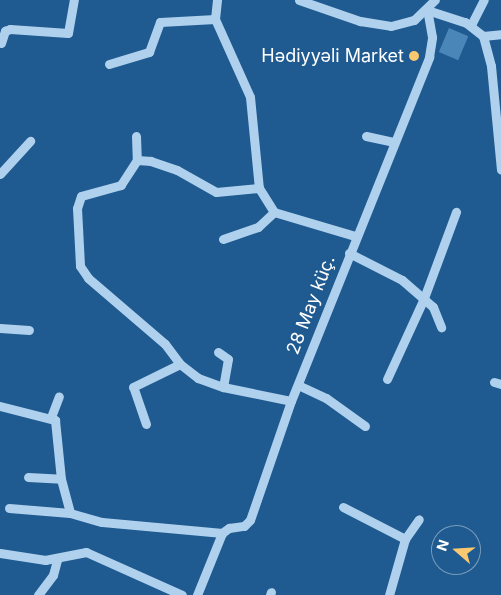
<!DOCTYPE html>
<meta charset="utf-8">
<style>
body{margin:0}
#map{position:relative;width:501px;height:595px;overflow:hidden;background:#1f5a90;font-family:Inter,sans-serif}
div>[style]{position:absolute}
.building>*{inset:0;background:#4b86b9;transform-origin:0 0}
.minor>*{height:9px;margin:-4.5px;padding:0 4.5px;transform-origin:4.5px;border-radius:4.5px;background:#afd1ed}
.dots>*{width:14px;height:14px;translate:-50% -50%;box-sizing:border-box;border:2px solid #1f5a90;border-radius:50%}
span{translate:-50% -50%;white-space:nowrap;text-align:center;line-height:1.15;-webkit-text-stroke:4px #1f5a90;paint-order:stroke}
.poi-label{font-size:18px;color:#fff}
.right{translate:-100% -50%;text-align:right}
.street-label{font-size:18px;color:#fff}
.north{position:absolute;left:431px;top:525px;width:50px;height:50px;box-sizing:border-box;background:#1f5a90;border:1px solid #799cbc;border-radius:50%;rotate:289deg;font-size:14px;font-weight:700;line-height:20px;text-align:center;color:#fff}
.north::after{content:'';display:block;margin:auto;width:18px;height:22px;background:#fbc76f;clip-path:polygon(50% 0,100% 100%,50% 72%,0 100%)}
</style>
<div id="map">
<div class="building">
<div style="left:449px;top:28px;width:21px;height:26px;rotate:23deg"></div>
</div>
<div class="minor">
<div style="left:217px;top:0;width:19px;rotate:96deg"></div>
<div style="left:215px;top:19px;width:85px;rotate:65.8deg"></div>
<div style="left:250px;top:97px;width:91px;rotate:84.4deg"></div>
<div style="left:259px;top:188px;width:43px;rotate:174.7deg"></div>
<div style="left:216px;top:192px;width:45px;rotate:-150.6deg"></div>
<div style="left:177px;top:170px;width:28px;rotate:-161deg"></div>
<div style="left:151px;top:161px;width:14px;rotate:-176deg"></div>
<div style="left:137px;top:160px;width:30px;rotate:123deg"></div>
<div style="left:121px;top:185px;width:41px;rotate:164.6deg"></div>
<div style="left:81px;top:196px;width:13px;rotate:108deg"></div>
<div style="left:77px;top:208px;width:58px;rotate:87deg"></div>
<div style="left:80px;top:266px;width:14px;rotate:56deg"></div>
<div style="left:88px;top:278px;width:101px;rotate:40.6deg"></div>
<div style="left:165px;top:344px;width:25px;rotate:53deg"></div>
<div style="left:180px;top:364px;width:23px;rotate:38deg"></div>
<div style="left:198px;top:378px;width:27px;rotate:20deg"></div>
<div style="left:223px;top:387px;width:69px;rotate:11.6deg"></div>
<div style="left:299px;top:0;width:65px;rotate:19deg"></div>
<div style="left:360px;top:21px;width:31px;rotate:9deg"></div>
<div style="left:391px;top:26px;width:24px;rotate:-15deg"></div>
<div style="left:414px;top:20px;width:29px;rotate:-44deg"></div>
<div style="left:427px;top:10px;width:40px;rotate:18deg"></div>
<div style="left:465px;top:22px;width:23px;rotate:38deg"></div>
<div style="left:483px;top:36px;width:31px;rotate:75deg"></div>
<div style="left:491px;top:66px;width:104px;rotate:84.5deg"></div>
<div style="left:471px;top:25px;width:28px;rotate:-63deg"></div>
<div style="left:483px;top:36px;width:18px;rotate:-6deg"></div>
<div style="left:1px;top:43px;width:13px;rotate:-72deg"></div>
<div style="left:5px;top:31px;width:5px;rotate:-22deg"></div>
<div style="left:10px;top:29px;width:58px;rotate:3.9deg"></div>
<div style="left:68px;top:33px;width:34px;rotate:-80deg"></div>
<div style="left:109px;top:64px;width:42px;rotate:-16.7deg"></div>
<div style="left:149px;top:52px;width:32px;rotate:-70deg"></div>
<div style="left:160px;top:22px;width:55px;rotate:-3.1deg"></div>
<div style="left:136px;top:136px;width:24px;rotate:88deg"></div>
<div style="left:366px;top:136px;width:29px;rotate:12deg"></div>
<div style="left:0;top:174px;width:45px;rotate:-47.7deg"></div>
<div style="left:259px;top:188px;width:28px;rotate:58deg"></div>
<div style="left:274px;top:212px;width:84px;rotate:16.5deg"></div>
<div style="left:223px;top:239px;width:37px;rotate:-19deg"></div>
<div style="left:258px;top:227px;width:22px;rotate:-43deg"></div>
<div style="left:349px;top:253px;width:59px;rotate:27deg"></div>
<div style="left:402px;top:280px;width:41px;rotate:41.1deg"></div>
<div style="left:433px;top:307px;width:22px;rotate:68deg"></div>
<div style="left:0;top:328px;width:29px;rotate:4deg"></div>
<div style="left:218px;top:352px;width:12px;rotate:35deg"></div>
<div style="left:228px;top:359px;width:28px;rotate:100deg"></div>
<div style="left:387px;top:379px;width:89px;rotate:-65.4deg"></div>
<div style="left:424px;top:298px;width:92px;rotate:-69.6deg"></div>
<div style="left:494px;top:382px;width:7px;rotate:16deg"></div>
<div style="left:298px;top:385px;width:31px;rotate:25deg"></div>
<div style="left:326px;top:398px;width:48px;rotate:35.7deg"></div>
<div style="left:0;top:406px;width:57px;rotate:14.3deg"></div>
<div style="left:55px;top:420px;width:59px;rotate:84.2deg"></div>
<div style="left:61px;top:479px;width:35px;rotate:75deg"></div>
<div style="left:70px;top:513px;width:33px;rotate:16deg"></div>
<div style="left:102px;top:522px;width:121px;rotate:5.2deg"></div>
<div style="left:51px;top:417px;width:22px;rotate:-69deg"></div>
<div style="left:146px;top:424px;width:39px;rotate:-109deg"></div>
<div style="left:133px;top:387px;width:52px;rotate:-26.1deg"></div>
<div style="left:28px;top:477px;width:33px;rotate:3deg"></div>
<div style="left:343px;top:507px;width:70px;rotate:27.3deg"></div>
<div style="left:405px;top:539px;width:58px;rotate:105.9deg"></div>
<div style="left:9px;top:508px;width:61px;rotate:4.7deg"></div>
<div style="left:405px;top:539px;width:24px;rotate:-55deg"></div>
<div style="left:0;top:553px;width:46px;rotate:8.8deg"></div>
<div style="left:45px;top:560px;width:42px;rotate:-11deg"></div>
<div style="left:86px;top:552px;width:105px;rotate:24.1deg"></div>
<div style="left:38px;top:595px;width:25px;rotate:-53deg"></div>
<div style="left:53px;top:575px;width:16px;rotate:-75deg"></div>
<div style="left:197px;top:595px;width:67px;rotate:-68deg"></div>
<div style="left:222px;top:533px;width:9px;rotate:-36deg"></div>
<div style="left:229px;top:528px;width:15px;rotate:-8deg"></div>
<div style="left:244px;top:526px;width:8px;rotate:-45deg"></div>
<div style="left:250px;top:520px;width:126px;rotate:-71deg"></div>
<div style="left:291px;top:401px;width:371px;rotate:-68.1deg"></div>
<div style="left:429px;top:57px;width:20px;rotate:-81deg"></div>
<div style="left:432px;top:37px;width:27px;rotate:-100deg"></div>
<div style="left:270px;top:595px;width:3px;rotate:-72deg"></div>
</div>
<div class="dots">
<div style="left:414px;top:56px;background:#fbc76f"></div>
</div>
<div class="poi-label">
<span class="right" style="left:404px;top:56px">Hədiyyəli Market</span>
</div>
<div class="street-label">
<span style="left:311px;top:305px;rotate:-69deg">28 May küç.</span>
</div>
<div class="north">N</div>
</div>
